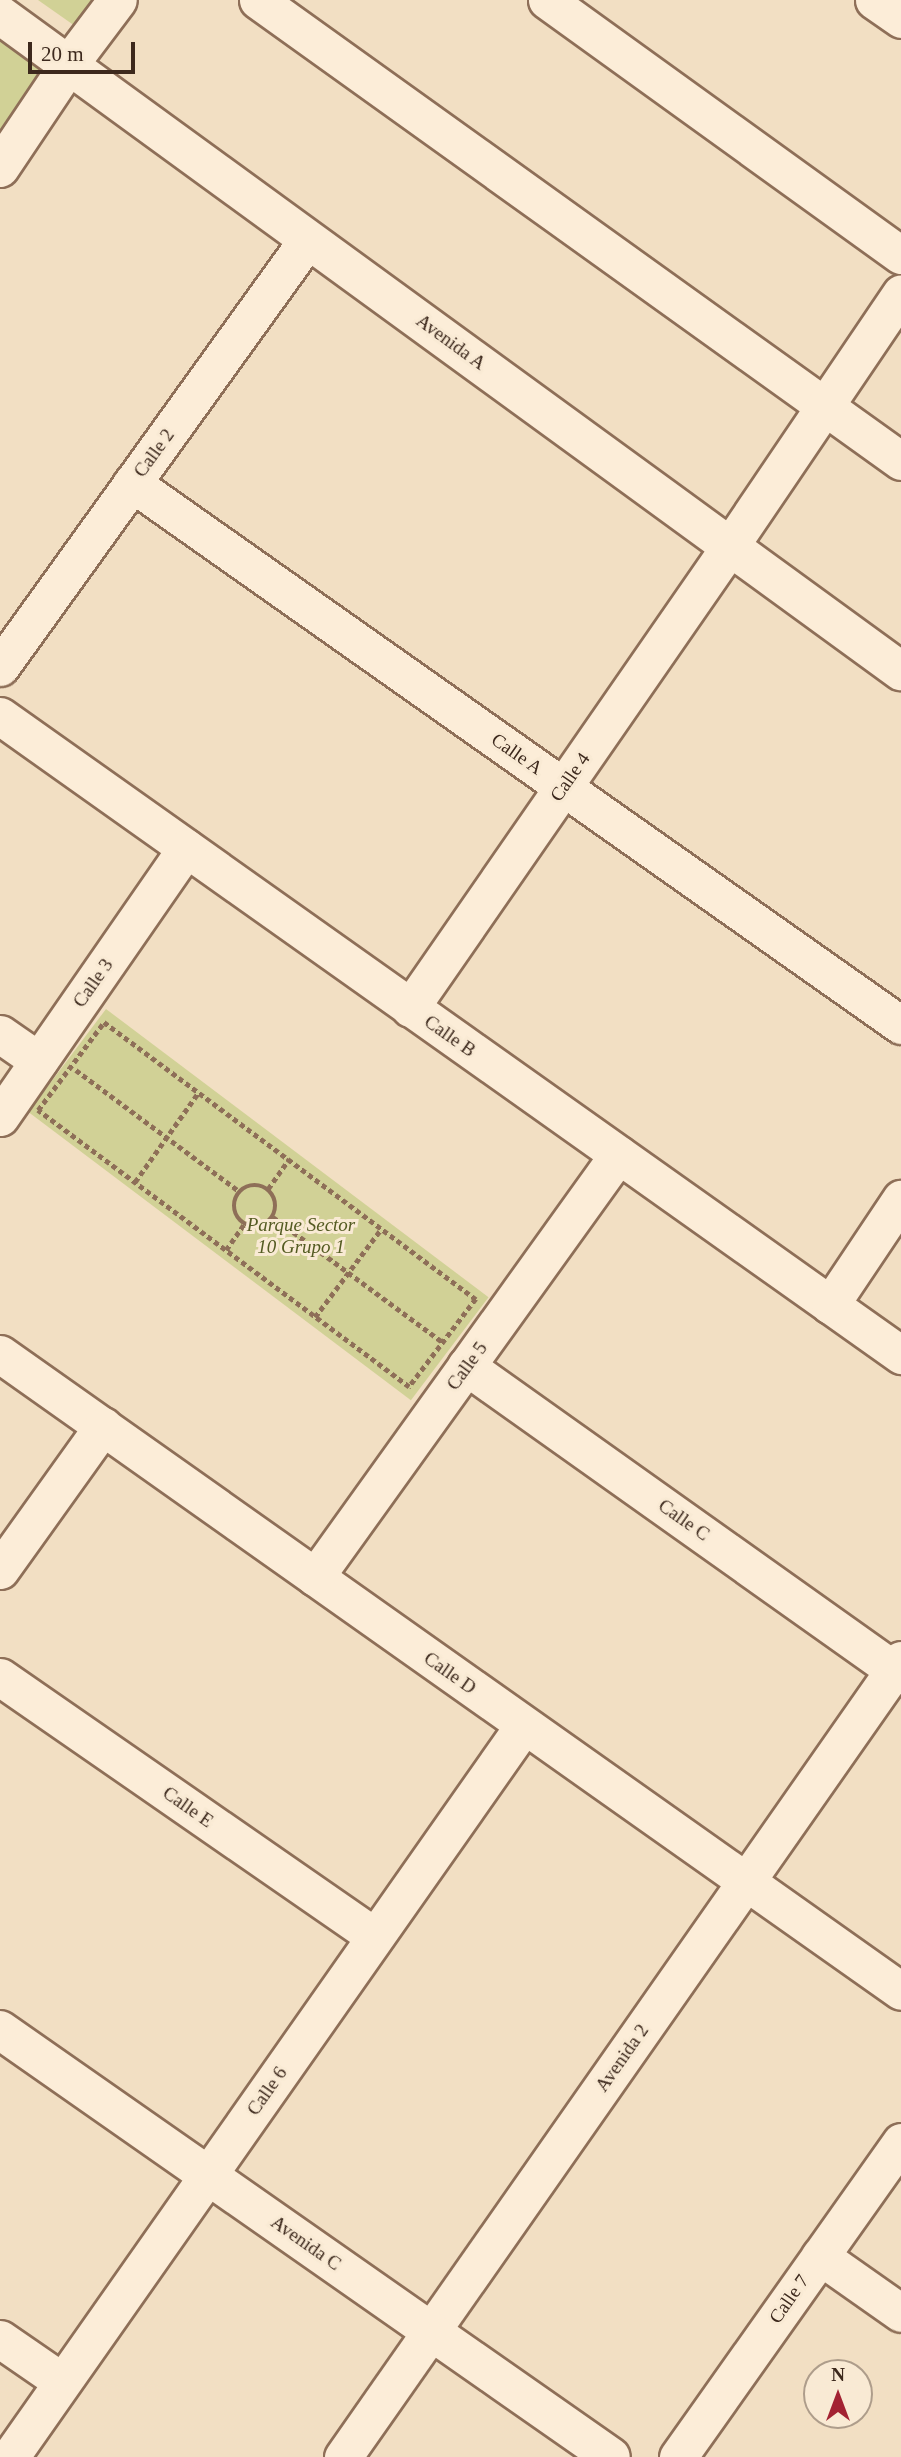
<!DOCTYPE html>
<style>
body{margin:0}
#map{position:relative;width:901px;height:2457px;overflow:hidden;background:#f2dfc3;font-family:Georgia,serif}
div>[style]{position:absolute}
.green>*{inset:0;background:#d1d196;transform-origin:0 0}
.path>*{height:4.5px;margin-top:-2.25px;transform-origin:0;background:repeating-linear-gradient(90deg,#8e6f58 0 5px,transparent 0 8.5px)}
.path>.ring{margin:-2.25px;padding:0;box-sizing:content-box;background:none;border:4.5px solid #8e6f58;border-radius:50%}
.roads{filter:drop-shadow(2px 0 #8e6f58) drop-shadow(-2px 0 #8e6f58) drop-shadow(0 2px #8e6f58) drop-shadow(0 -2px #8e6f58)}
.street>*{height:37px;margin:-18.5px;padding:0 18.5px;transform-origin:18.5px;border-radius:18.5px;background:#fcedd8}
.secondary>*{height:38px;margin:-19px;padding:0 19px;transform-origin:19px;border-radius:19px;background:#fcedd8}
span{translate:-50% -50%;white-space:nowrap;text-align:center;line-height:1.15;-webkit-text-stroke:6px #f9ead4;paint-order:stroke}
.street-label{font-size:19px;color:#3d291d}
.park-label{font-size:19px;color:#545b22;font-style:italic}
.north{position:absolute;left:803px;top:2359px;width:70px;height:70px;box-sizing:border-box;background:#f9ead4;border:2px solid #ae9d8b;border-radius:50%;rotate:0deg;font-size:19px;font-weight:700;line-height:28px;text-align:center;color:#3d291d}
.north::after{content:'';display:block;margin:auto;width:24px;height:32px;background:#a32232;clip-path:polygon(50% 0,100% 100%,50% 72%,0 100%)}
.scale{position:absolute;left:28px;top:42px;width:107px;height:32px;box-sizing:border-box;border:4px solid #3d291d;border-top:0;padding-left:9px;font-size:21px;line-height:24px;white-space:nowrap;color:#3d291d;-webkit-text-stroke:5px #f9ead4;paint-order:stroke}
</style>
<div id="map">
<div class="green">
<div style="clip-path:polygon(38px 0,93px 0,75px 26px)"></div>
<div style="clip-path:polygon(0 32px,47px 66px,0 134px)"></div>
<div style="left:106px;top:1009px;width:479px;height:129px;rotate:37deg"></div>
</div>
<div class="path">
<div style="left:104px;top:1022px;width:464px;rotate:36.7deg"></div>
<div style="left:476px;top:1299px;width:111px;rotate:127.3deg"></div>
<div style="left:409px;top:1387px;width:463px;rotate:-143.3deg"></div>
<div style="left:38px;top:1110px;width:110px;rotate:-53.1deg"></div>
<div style="left:76px;top:1070px;width:203px;rotate:36.6deg"></div>
<div style="left:135px;top:1182px;width:109px;rotate:-54.7deg"></div>
<div class="ring" style="left:234px;top:1185px;width:37.5px;height:37.5px"></div>
<div style="left:268px;top:1189px;width:37px;rotate:-55deg"></div>
<div style="left:273px;top:1217px;width:209px;rotate:36.4deg"></div>
<div style="left:226px;top:1250px;width:32px;rotate:-55deg"></div>
<div style="left:315px;top:1317px;width:110px;rotate:-53.1deg"></div>
</div>
<div class="roads">
<div class="street">
<div style="left:258px;top:0;width:791px;rotate:35.64deg"></div>
<div style="left:547px;top:0;width:436px;rotate:35.8deg"></div>
<div style="left:874px;top:0;width:33px;rotate:35deg"></div>
<div style="left:132px;top:483px;width:941px;rotate:35.18deg"></div>
<div style="left:0;top:667px;width:527px;rotate:-54.26deg"></div>
<div style="left:0;top:716px;width:1105px;rotate:35.34deg"></div>
<div style="left:410px;top:1008px;width:562px;rotate:-55.29deg"></div>
<div style="left:730px;top:546px;width:305px;rotate:-55.9deg"></div>
<div style="left:0;top:1034px;width:47px;rotate:34.7deg"></div>
<div style="left:0;top:1117px;width:327px;rotate:-55.3deg"></div>
<div style="left:830px;top:1305px;width:128px;rotate:-56.2deg"></div>
<div style="left:0;top:1354px;width:1103px;rotate:35.26deg"></div>
<div style="left:466px;top:1366px;width:534px;rotate:35.39deg"></div>
<div style="left:0;top:1570px;width:177px;rotate:-54.4deg"></div>
<div style="left:315px;top:1577px;width:520px;rotate:-54.32deg"></div>
<div style="left:0;top:1677px;width:456px;rotate:34.7deg"></div>
<div style="left:820px;top:2256px;width:99px;rotate:35.1deg"></div>
<div style="left:0;top:2339px;width:74px;rotate:34.5deg"></div>
<div style="left:10px;top:2457px;width:894px;rotate:-54.92deg"></div>
<div style="left:343px;top:2457px;width:973px;rotate:-55deg"></div>
<div style="left:678px;top:2457px;width:386px;rotate:-54.7deg"></div>
</div>
<div class="secondary">
<div style="left:0;top:15px;width:1115px;rotate:36.06deg"></div>
<div style="left:0;top:168px;width:124px;rotate:-56.2deg"></div>
<div style="left:69px;top:65px;width:81px;rotate:-53deg"></div>
<div style="left:0;top:2030px;width:745px;rotate:34.95deg"></div>
</div>
</div>
<div class="street-label">
<span style="left:451px;top:342px;rotate:36deg">Avenida A</span>
<span style="left:154px;top:453px;rotate:-54deg">Calle 2</span>
<span style="left:517px;top:754px;rotate:35deg">Calle A</span>
<span style="left:570px;top:777px;rotate:-55deg">Calle 4</span>
<span style="left:93px;top:983px;rotate:-55deg">Calle 3</span>
<span style="left:450px;top:1036px;rotate:35deg">Calle B</span>
<span style="left:467px;top:1366px;rotate:-54deg">Calle 5</span>
<span style="left:684px;top:1520px;rotate:35deg">Calle C</span>
<span style="left:450px;top:1673px;rotate:35deg">Calle D</span>
<span style="left:188px;top:1807px;rotate:35deg">Calle E</span>
<span style="left:622px;top:2058px;rotate:-55deg">Avenida 2</span>
<span style="left:267px;top:2091px;rotate:-55deg">Calle 6</span>
<span style="left:306px;top:2243px;rotate:35deg">Avenida C</span>
<span style="left:789px;top:2299px;rotate:-55deg">Calle 7</span>
</div>
<div class="park-label">
<span style="left:301px;top:1236px">Parque Sector<br>10 Grupo 1</span>
</div>
<div class="north">N</div>
<div class="scale">20 m</div>
</div>
